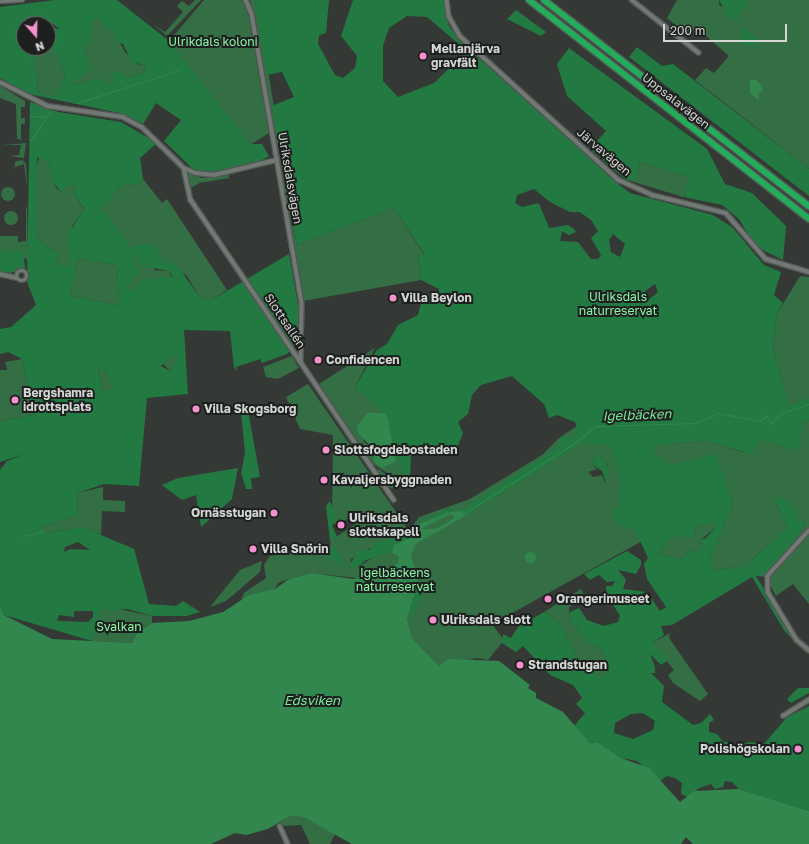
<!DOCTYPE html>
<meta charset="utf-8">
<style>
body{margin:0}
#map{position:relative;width:809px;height:844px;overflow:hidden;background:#343935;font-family:"Golos Text",sans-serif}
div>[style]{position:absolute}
.green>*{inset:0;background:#346e45;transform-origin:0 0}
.round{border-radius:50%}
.forest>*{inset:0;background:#227a42}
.water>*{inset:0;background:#32874e}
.stream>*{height:1px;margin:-0.5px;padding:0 0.5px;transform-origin:0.5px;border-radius:0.5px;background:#32874e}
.roads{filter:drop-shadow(1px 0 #535754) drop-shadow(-1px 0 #535754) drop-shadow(0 1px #535754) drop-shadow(0 -1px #535754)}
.minor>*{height:3.5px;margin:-1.75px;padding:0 1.75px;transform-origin:1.75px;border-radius:1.75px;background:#727873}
.minor>.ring{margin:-1.75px;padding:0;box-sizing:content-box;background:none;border:3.5px solid #727873;border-radius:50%}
.motorway>*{height:6px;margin:-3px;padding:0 3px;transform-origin:3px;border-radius:3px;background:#23ac5a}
.dots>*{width:11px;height:11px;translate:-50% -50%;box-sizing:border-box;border:2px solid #1d201e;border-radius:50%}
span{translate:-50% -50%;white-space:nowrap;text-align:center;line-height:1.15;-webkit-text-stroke:4px #1d201e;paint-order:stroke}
.park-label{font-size:12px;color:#8af7a8}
.poi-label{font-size:12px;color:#d3d6d3;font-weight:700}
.left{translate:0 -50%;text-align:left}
.right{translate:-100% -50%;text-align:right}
.street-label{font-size:12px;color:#d3d6d3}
.water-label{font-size:13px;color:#7be89a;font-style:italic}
.north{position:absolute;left:16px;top:16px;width:40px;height:40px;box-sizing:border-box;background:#1d201e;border:1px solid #666966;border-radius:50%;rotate:160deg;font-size:11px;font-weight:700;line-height:16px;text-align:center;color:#d3d6d3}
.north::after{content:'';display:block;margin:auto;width:14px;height:18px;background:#f790ce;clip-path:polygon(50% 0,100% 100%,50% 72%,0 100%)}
.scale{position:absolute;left:663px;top:24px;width:124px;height:18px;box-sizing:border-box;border:2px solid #d3d6d3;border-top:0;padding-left:5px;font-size:12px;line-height:14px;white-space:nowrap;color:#d3d6d3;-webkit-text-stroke:3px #1d201e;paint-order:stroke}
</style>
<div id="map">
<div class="green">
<div style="clip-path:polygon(195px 0,201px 0,167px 36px,154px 25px,165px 32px,183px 12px,177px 6px,182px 1px,189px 6px)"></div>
<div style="clip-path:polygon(204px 0,244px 0,247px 7px,269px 133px,250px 145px,169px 41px)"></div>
<div style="clip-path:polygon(250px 0,255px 0,259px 17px,297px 245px,394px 208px,424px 255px,418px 258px,421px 280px,303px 301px)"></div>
<div style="clip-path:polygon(677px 0,719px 0,719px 5px,739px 13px,747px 4px,746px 0,809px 0,809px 169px,695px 80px,706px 68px,714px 73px,729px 56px,696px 27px,688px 35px,667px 18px)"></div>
<div style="clip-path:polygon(99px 18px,106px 29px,113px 30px,125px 52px,137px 64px,147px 66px,143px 73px,127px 78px,113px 73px,115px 83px,112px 84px,87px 81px,73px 85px,91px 68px,84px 49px,93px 20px)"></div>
<div style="clip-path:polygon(49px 49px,57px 53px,65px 77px,54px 97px,37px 92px,38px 75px,33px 68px,33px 60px)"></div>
<div style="clip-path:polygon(0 86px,25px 101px,25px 107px,21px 107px,21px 118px,25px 118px,25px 124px,21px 124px,21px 139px,24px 140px,17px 139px,16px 104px,0 98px)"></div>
<div style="clip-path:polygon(26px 143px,24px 158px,10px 156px,19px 155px,21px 145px,2px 145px)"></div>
<div style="clip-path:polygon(39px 157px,48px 162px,56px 188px,61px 192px,67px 186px,76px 185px,73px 192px,84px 210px,72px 226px,71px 268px,55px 266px,59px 255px,40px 241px,36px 230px,35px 172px)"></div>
<div style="clip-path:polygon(22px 160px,26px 164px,27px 187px,24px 164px,15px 167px,14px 175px,15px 162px)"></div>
<div style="left:640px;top:162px;width:52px;height:21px;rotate:17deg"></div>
<div style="clip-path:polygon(187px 172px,201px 178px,228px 174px,229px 178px,199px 183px,191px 188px)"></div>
<div style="clip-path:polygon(143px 179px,162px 203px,167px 199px,227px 290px,210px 301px,199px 296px,187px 276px,164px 261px,157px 251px,154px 270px,170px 271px,171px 280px,154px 278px,130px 292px,127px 287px,136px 266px,100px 211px,121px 186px,126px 183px,134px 186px)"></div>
<div class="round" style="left:1px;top:187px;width:14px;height:14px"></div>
<div style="clip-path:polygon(26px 207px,27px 207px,28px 259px,26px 266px,27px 259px,0 252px,0 236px,18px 236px,18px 242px,26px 241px)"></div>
<div class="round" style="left:4px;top:211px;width:14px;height:14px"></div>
<div style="clip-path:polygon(77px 258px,117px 265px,119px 305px,70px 296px)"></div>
<div style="clip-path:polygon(evenodd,800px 276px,809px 277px,809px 417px,591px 442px,657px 445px,707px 441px,743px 452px,762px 439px,793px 450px,799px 439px,800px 424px,809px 420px,809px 604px,793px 584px,776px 596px,779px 602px,766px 577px,796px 542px,805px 522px,798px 521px,779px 495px,775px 501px,787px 528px,745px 566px,715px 570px,710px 559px,733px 504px,729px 493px,492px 624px,504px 640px,488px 660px,477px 658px,439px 666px,412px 638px,407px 618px,356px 578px,312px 573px,289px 579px,278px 583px,275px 589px,241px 600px,244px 593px,266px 578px,264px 565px,270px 556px,331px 545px,330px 541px,354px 525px,350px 518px,332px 525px,333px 435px,300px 429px,286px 397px,308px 384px,409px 531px,419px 517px,470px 499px,542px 455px,559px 438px,583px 422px,787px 399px,773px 349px,777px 314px,800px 276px,597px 452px,609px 468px,605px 483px,602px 475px,593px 477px,588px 472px,597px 469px,592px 464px,597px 452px,800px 276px,405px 536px,357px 568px,350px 560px,363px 551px,405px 536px)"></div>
<div style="clip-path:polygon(375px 348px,355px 387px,384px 413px,368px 412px,361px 423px,364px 442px,371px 447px,373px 456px,388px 465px,395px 448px,404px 474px,419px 478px,400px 488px,397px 479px,373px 464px,319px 384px)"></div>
<div style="clip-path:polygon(170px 356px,176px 356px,177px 360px,170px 371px,162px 363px)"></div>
<div style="clip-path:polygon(292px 356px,299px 368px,278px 379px,266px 377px,263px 367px)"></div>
<div style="clip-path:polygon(22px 359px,33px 415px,0 421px,0 370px,7px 370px,5px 362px)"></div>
<div style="clip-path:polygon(98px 367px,106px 371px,113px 389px,103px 391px)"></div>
<div style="clip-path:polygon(379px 469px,394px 481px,393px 489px,387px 486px,376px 470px)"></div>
<div style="clip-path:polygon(103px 487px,103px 500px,125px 501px,125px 512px,102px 511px,101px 535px,82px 527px,45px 533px,43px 526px,78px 515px,77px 493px)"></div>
<div style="clip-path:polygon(715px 520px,715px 528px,698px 542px,704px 545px,699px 550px,690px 551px,682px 559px,659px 555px,669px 539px,680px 534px,695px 536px,694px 530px,699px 525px,709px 525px)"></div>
<div style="clip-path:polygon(262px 561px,260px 572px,226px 601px,210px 607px,240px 570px)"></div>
<div style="clip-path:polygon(581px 589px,585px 598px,569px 607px,570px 619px,586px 641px,602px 651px,607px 663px,607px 675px,601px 679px,583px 666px,559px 623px,544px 612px)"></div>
<div style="clip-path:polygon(114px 608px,152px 616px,152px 623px,143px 629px,140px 627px,132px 643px,92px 641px,100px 610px)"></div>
<div style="clip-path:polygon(670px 633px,669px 638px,708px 694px,700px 701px,673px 683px,668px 675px,674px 670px,652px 643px)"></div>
<div style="clip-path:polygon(290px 816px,303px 817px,335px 834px,330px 844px,310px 844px,301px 825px,284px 826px,280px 822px)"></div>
</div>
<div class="forest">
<div style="clip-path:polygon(evenodd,55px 0,117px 0,169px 41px,250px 144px,262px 144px,269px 156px,257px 163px,211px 173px,196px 172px,164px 141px,181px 120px,156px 103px,143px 124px,119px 113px,29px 94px,0 78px,0 7px,55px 0,99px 18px,106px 29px,113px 31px,116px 41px,123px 44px,132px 62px,147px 66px,143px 73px,127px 78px,117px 71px,113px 73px,112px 84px,98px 78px,73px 85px,91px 68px,84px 49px,89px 43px,93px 20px,99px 18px,55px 0,50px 22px,60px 29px,48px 28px,48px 48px,24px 48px,24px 24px,50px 22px,55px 0,49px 49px,57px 54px,65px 76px,54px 97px,37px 92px,38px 75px,33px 68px,33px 60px,49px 49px)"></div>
<div style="clip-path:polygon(evenodd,255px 0,329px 0,326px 33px,319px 35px,318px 44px,335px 75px,343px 78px,355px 68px,357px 56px,341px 36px,353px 0,444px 0,449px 26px,461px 42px,617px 183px,630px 193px,713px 215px,732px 227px,764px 265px,781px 272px,774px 295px,783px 303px,777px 314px,773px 349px,789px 405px,809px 399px,809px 420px,800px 424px,805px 428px,799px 439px,802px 448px,793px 450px,762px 439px,751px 454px,707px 441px,657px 445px,653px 451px,668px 466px,716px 454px,733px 504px,710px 559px,715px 570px,745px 566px,787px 528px,775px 501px,778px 495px,796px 509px,799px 521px,805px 522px,796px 542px,766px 577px,756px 576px,797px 643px,809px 655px,797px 645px,784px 630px,752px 577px,672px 625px,661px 626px,664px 635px,652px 643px,666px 656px,667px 661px,661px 665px,650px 654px,655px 667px,655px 673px,651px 673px,664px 686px,662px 702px,693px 725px,701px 723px,710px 714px,714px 720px,709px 723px,709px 732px,717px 734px,723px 742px,731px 742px,733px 747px,750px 742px,764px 744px,787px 717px,809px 706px,809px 811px,739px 789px,732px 782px,725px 781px,723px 787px,715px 789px,711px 784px,699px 788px,688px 797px,681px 794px,682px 783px,675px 778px,667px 776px,660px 781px,637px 761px,621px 758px,597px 742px,590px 743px,574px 726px,585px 713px,576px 704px,582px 698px,573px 685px,550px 675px,523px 646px,516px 652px,502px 643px,503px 634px,511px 638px,518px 627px,544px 612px,559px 623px,583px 666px,601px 678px,607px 675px,607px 663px,602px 651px,586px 641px,570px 619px,570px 612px,579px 608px,587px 620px,604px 626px,618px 622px,620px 616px,607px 595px,606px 586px,612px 586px,615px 581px,607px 582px,599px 575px,590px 580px,584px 574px,627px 551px,641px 560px,641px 565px,636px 574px,618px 570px,626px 580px,623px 589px,647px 592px,660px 611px,666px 607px,647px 579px,644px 564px,648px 558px,635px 530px,618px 525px,612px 513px,620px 502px,621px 481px,610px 445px,582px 443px,465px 516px,462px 511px,454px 512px,419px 524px,442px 510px,462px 510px,557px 448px,561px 437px,572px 438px,578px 431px,575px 422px,557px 415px,549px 418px,544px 404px,512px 376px,481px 385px,472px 395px,468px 414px,458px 422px,463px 433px,454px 455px,450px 456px,435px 446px,411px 456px,410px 477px,404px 475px,387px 429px,387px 416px,355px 387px,377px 350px,387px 344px,398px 325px,418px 315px,423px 294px,439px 295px,439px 289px,421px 280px,418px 258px,424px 254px,394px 208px,297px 245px,272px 106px,294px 97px,282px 72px,267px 75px,255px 0,407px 16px,427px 17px,467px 51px,434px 83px,398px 97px,383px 81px,383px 46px,389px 28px,407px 16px,255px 0,534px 189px,550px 202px,570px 212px,580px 212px,591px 220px,598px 231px,591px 238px,601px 255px,598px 259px,591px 259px,578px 242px,560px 241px,562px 231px,569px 235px,576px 232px,574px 229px,568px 225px,549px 228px,539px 203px,522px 207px,515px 203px,517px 195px,534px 189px,255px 0,613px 234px,625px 244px,620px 257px,611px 252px,609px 240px,613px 234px,255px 0,655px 284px,658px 292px,647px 301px,645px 291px,655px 284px,255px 0,715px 521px,715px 528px,706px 538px,697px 541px,703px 544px,699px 550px,690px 551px,682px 559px,659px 555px,669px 539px,680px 534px,685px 538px,695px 537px,694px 530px,699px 525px,709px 525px,715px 521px,255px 0,643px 713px,655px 721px,653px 730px,633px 739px,614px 733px,615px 723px,631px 714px,643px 713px)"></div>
<div style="clip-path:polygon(719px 0,746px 0,747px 4px,736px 21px,729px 18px)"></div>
<div style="clip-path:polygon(516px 10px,546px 32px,541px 36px,507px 19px)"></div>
<div style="clip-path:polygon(745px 28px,756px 38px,754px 46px,743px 44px,741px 30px)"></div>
<div style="clip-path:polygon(637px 47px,662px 66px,673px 64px,809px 169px,809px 196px,629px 57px)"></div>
<div style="clip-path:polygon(569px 48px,707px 149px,725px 184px,752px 193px,786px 226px,783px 260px,755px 246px,739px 219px,722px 205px,684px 197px,689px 177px,640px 162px,634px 182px,625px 179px,590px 149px,606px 131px,567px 96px,557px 64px)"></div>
<div style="clip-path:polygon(evenodd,30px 102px,58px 112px,121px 122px,157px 143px,140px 158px,143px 179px,134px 186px,126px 183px,121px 186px,100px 211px,108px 216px,129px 246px,136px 266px,138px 273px,127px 287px,130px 291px,145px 279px,172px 277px,170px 271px,142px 266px,130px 248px,146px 243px,156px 247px,164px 261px,176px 264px,199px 296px,210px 301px,289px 254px,302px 326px,301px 340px,287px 354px,262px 363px,260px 359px,236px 367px,237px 371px,234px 368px,230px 331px,184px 330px,188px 394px,147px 398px,139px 486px,104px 484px,77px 493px,78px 515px,43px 526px,45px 533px,82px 527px,134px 549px,149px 604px,176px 606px,183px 601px,200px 612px,187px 616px,152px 616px,128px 609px,101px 610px,92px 641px,4px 615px,0 606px,0 470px,7px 461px,24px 454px,0 462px,0 421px,33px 415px,22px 359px,8px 352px,0 354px,0 329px,11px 327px,36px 305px,27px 282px,30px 102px,37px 157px,48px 162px,53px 182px,61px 192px,67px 186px,76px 186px,73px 192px,84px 209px,68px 234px,71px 268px,64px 264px,55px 266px,59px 255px,40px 241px,36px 230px,37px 157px,30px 102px,77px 258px,117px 265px,119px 305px,70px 296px,77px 258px,30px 102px,170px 356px,176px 356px,176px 360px,170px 371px,161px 366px,170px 356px,30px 102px,98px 368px,106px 371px,113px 389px,103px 391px,98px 368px,30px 102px,78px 542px,90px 550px,71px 549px,64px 552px,65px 547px,78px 542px,30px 102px,74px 611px,93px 611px,93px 617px,88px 622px,57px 621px,59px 615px,74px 617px,74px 611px)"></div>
<div style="clip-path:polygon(23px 250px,25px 268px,10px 273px,0 271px,0 252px)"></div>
<div style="clip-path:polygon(248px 410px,260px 477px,251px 478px,252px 489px,246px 489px,241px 473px,245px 453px,241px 411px)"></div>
<div style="clip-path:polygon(597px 452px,609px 468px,606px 483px,602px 471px,592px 464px)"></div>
<div style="clip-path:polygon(238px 468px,232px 499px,201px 527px,196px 495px,182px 500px,162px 485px,178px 478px)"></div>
<div style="clip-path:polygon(330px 501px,336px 517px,332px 525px,337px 537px,330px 541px,326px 506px)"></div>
<div style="clip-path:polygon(409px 531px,414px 538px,394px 545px,392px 552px,366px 560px,357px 568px,349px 567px,358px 550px,369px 550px,377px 542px,405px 536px)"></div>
<div style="clip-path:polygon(334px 546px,343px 558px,341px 566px,325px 556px)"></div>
<div style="clip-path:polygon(415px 589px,423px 594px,410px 617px,409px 614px)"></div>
<div style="clip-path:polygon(798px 688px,809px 688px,809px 693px,791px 703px,787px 699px)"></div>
</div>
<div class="water">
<div style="clip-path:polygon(750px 80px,756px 80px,761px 85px,763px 91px,758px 93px,759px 100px,750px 93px)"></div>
<div style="clip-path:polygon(368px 412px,384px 413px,387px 416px,396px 461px,382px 468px,375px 463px,371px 447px,358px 433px,357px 427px)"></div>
<div style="clip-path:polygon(evenodd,462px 511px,465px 516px,417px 543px,411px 555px,418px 581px,407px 618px,412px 638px,439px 666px,449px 659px,499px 661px,530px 685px,528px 688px,536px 693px,536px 698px,563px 712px,590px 743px,597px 742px,621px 758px,649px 768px,680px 802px,694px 791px,739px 789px,809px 811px,809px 844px,693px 844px,686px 837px,681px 844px,352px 844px,303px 817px,290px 816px,268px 829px,246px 835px,235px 833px,211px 844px,0 844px,0 606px,4px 615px,52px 639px,132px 643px,137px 633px,152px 623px,189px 621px,223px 612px,249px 595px,275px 589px,289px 579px,312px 573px,353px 579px,385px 571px,398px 563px,399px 557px,392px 552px,394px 545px,421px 534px,419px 524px,450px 512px,462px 511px,450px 514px,455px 517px,447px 523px,435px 529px,421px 529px,450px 514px)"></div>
<div class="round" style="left:524.5px;top:551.5px;width:11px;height:11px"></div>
</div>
<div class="stream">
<div style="left:77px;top:103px;width:107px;rotate:-17.9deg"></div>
<div style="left:31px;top:116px;width:15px;rotate:4deg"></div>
<div style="left:31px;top:140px;width:34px;rotate:-56deg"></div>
<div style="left:463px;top:514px;width:134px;rotate:-32.5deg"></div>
<div style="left:576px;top:442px;width:25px;rotate:-40deg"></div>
<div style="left:595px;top:426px;width:100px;rotate:-1.7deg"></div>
<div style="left:695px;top:423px;width:25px;rotate:-23deg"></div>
<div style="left:718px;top:413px;width:43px;rotate:10.8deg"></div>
<div style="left:760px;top:421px;width:9px;rotate:-36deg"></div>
<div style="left:767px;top:416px;width:9px;rotate:63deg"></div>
<div style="left:771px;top:424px;width:15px;rotate:-48deg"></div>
<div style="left:781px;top:413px;width:29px;rotate:-18deg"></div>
<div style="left:23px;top:536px;width:22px;rotate:-13deg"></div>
</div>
<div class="roads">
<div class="minor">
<div style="left:246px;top:0;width:15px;rotate:67deg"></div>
<div style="left:252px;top:14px;width:294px;rotate:80.2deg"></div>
<div style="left:302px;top:304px;width:58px;rotate:91deg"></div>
<div style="left:447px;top:0;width:16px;rotate:83deg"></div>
<div style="left:449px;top:16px;width:23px;rotate:61deg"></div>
<div style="left:460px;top:36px;width:215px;rotate:42.2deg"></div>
<div style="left:619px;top:180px;width:36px;rotate:24deg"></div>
<div style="left:652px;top:195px;width:76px;rotate:13.7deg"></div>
<div style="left:726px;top:213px;width:61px;rotate:49deg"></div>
<div style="left:766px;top:259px;width:45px;rotate:16.8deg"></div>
<div style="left:632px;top:0;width:85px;rotate:38.3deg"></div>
<div style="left:0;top:1px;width:22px;rotate:-3deg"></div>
<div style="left:0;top:82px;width:54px;rotate:26.6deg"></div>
<div style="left:48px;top:106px;width:76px;rotate:8.3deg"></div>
<div style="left:123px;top:117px;width:21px;rotate:28deg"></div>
<div style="left:142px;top:127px;width:59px;rotate:44.3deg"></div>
<div style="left:184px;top:168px;width:13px;rotate:23deg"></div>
<div style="left:196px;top:173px;width:18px;rotate:6deg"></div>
<div style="left:214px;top:175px;width:65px;rotate:-13.4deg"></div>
<div style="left:184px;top:168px;width:33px;rotate:78deg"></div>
<div style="left:191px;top:200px;width:362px;rotate:55.9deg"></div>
<div class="ring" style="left:16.5px;top:270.5px;width:7.5px;height:7.5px"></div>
<div style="left:0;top:274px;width:17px;rotate:13deg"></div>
<div style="left:809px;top:531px;width:61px;rotate:132.3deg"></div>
<div style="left:768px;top:576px;width:16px;rotate:90deg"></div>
<div style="left:768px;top:592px;width:56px;rotate:58.9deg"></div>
<div style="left:797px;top:640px;width:16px;rotate:40deg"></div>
<div style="left:783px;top:716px;width:31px;rotate:-32deg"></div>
<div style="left:280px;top:826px;width:20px;rotate:66deg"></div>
</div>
<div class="motorway">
<div style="left:529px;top:0;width:355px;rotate:38deg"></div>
<div style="left:544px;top:0;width:336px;rotate:37.9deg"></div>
</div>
</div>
<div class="dots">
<div style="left:423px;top:56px;background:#f790ce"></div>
<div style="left:393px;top:298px;background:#f790ce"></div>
<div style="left:318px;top:360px;background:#f790ce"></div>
<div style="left:15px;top:400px;background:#f790ce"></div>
<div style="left:196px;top:409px;background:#f790ce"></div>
<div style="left:326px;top:450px;background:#f790ce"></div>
<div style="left:324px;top:480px;background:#f790ce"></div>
<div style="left:274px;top:513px;background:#f790ce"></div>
<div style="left:341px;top:525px;background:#f790ce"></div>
<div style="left:253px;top:549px;background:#f790ce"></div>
<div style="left:548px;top:599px;background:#f790ce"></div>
<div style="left:433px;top:620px;background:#f790ce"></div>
<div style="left:520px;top:665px;background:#f790ce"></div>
<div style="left:798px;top:749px;background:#f790ce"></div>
</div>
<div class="park-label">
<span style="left:213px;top:42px">Ulrikdals koloni</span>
<span style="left:618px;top:304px">Ulriksdals<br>naturreservat</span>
<span style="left:395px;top:580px">Igelbäckens<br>naturreservat</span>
<span style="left:119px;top:627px">Svalkan</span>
</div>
<div class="poi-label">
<span class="left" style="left:431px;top:56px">Mellanjärva<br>gravfält</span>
<span class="left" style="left:401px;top:298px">Villa Beylon</span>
<span class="left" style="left:326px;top:360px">Confidencen</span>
<span class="left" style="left:23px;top:400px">Bergshamra<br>idrottsplats</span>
<span class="left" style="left:204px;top:409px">Villa Skogsborg</span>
<span class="left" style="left:334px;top:450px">Slottsfogdebostaden</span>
<span class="left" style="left:332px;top:480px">Kavaljersbyggnaden</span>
<span class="right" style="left:266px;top:513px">Ornässtugan</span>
<span class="left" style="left:349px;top:525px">Ulriksdals<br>slottskapell</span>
<span class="left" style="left:261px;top:549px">Villa Snörin</span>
<span class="left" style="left:556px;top:599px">Orangerimuseet</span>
<span class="left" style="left:441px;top:620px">Ulriksdals slott</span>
<span class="left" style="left:528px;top:665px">Strandstugan</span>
<span class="right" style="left:790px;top:749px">Polishögskolan</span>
</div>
<div class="street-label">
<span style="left:676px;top:101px;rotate:38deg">Uppsalavägen</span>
<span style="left:604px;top:152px;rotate:40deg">Järvavägen</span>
<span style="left:290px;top:178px;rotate:80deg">Ulriksdalsvägen</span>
<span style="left:285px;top:321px;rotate:56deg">Slottsallén</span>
</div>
<div class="water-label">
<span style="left:637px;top:415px;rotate:-2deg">Igelbäcken</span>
<span style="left:312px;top:700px">Edsviken</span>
</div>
<div class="north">N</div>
<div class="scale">200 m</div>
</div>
